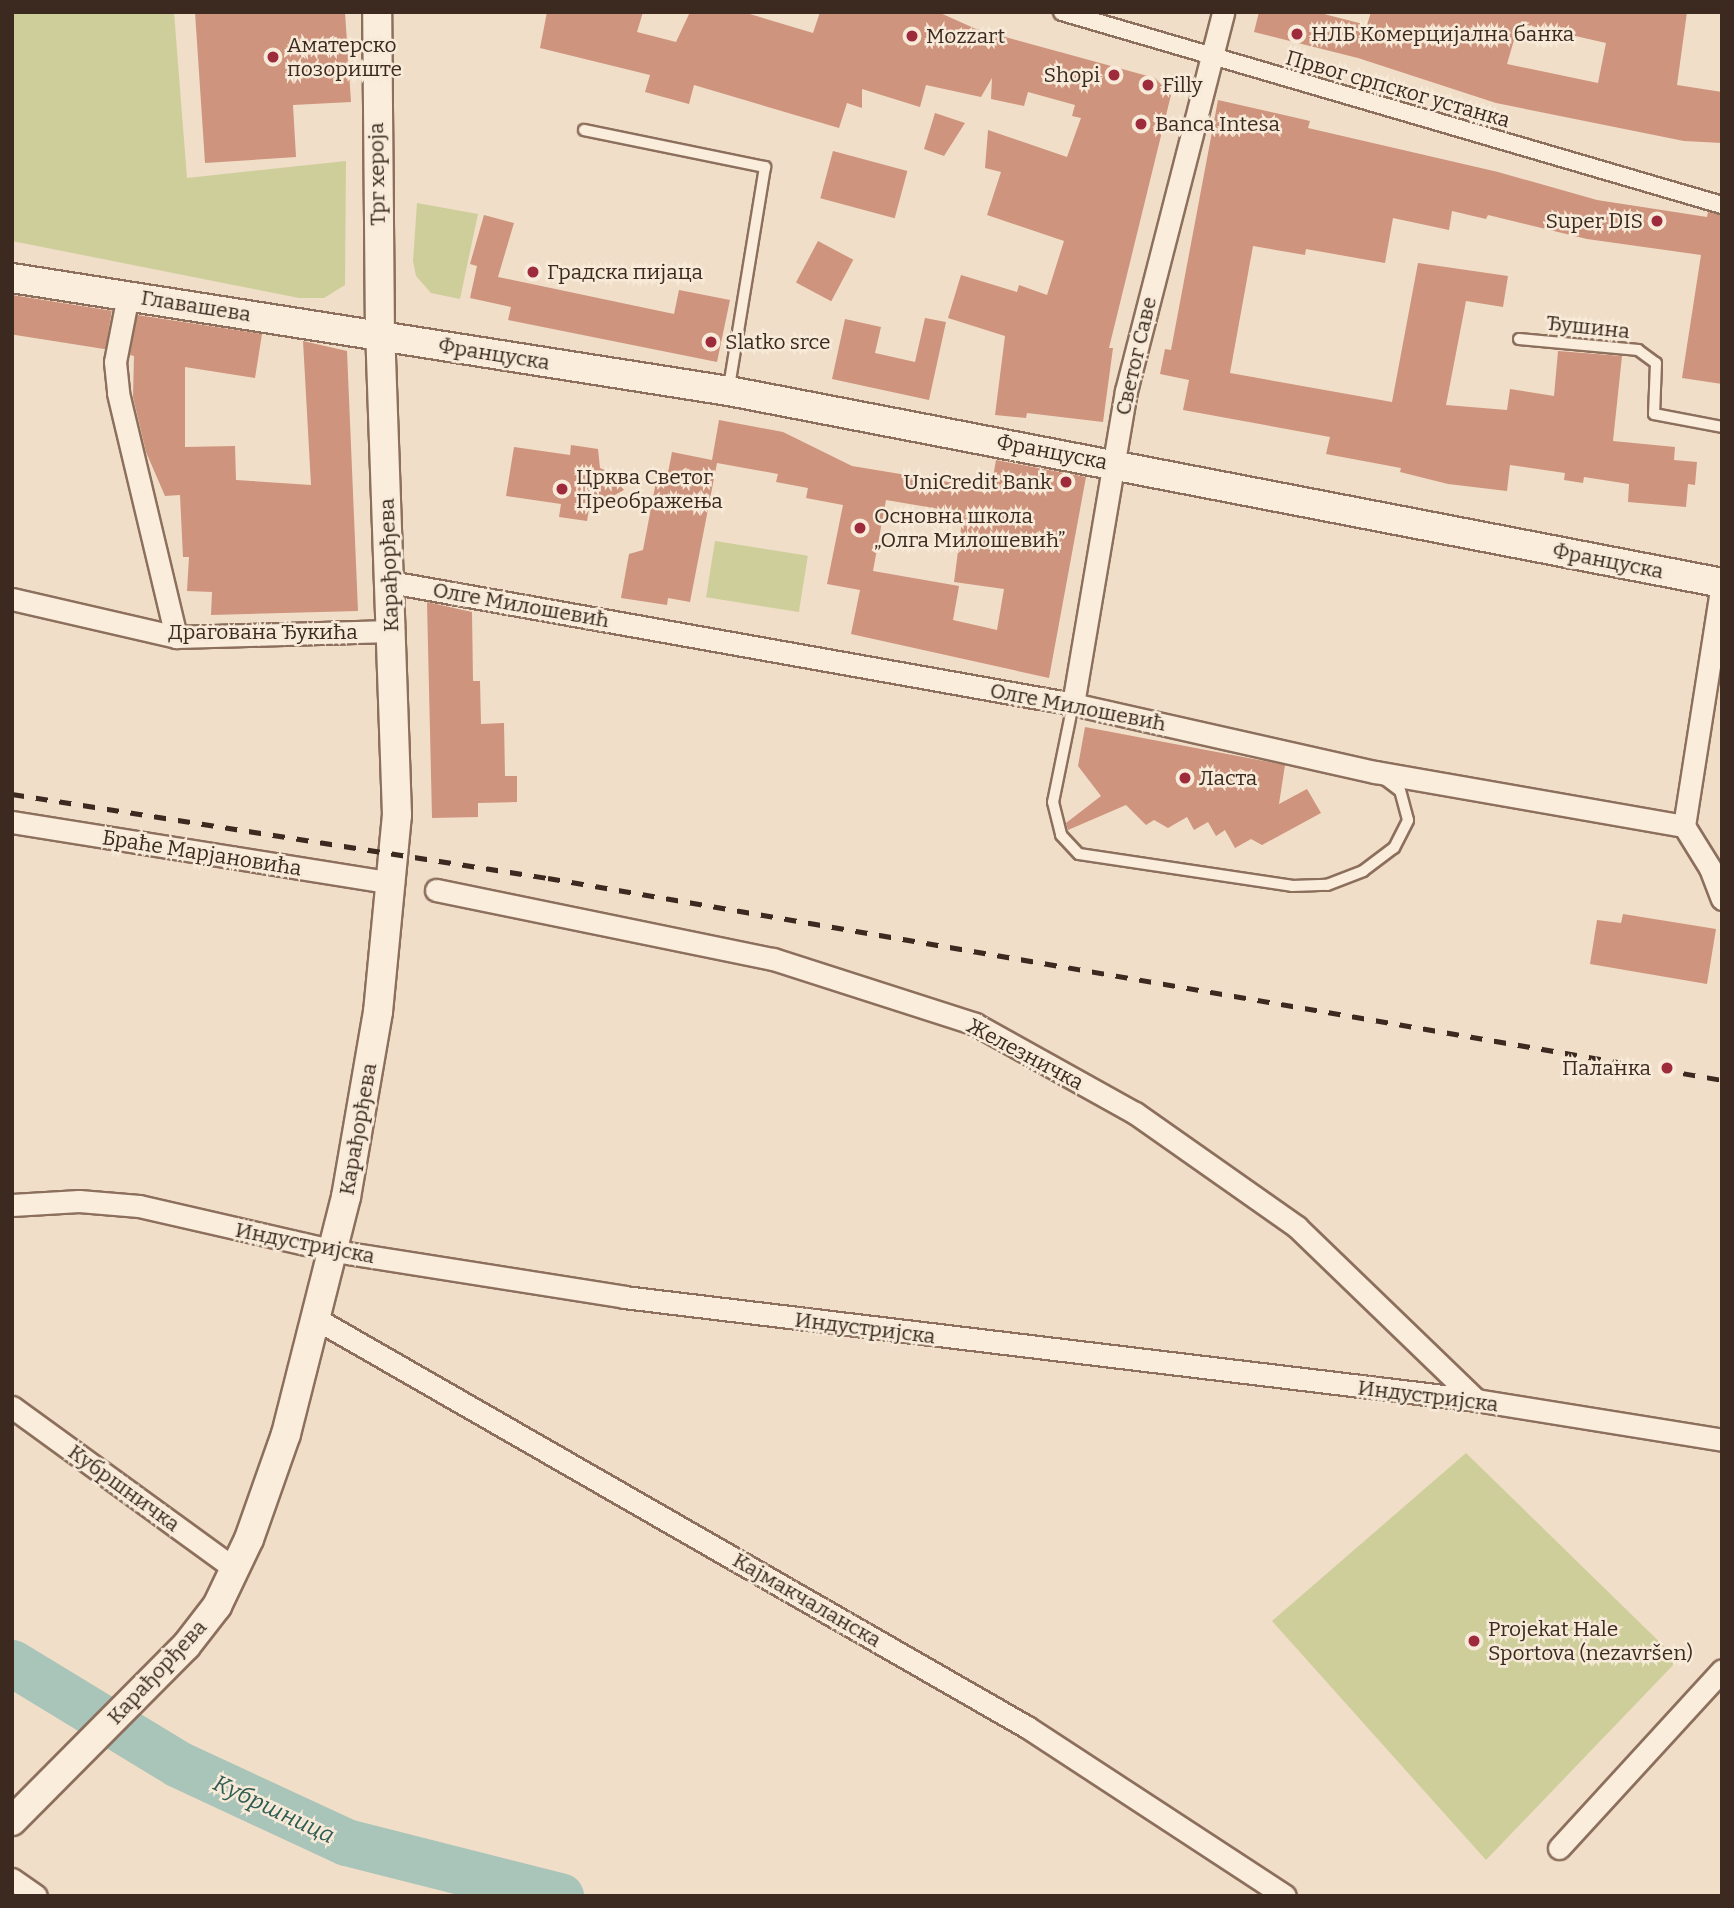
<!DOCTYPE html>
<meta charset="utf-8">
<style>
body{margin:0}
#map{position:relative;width:1734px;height:1908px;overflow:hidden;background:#f0dec8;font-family:Bitter,serif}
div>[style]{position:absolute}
.green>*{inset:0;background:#cece9b;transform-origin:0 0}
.river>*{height:47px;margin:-23.5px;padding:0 23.5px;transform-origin:23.5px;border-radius:23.5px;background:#a9c4b8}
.building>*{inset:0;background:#ce947d;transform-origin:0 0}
.roads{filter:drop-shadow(2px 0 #8c6f5c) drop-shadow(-2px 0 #8c6f5c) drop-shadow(0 2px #8c6f5c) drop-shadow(0 -2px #8c6f5c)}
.service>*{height:10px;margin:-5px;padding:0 5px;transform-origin:5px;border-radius:5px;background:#faeddc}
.pedestrian>*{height:16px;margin:-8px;padding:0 8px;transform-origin:8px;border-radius:8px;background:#faeddc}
.minor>*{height:21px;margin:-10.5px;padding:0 10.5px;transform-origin:10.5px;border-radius:10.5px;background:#faeddc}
.secondary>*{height:28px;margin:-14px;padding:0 14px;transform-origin:14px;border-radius:14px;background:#faeddc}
.rail>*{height:5px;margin-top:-2.5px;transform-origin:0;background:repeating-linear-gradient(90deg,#3c2a20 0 12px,transparent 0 24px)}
.dots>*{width:19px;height:19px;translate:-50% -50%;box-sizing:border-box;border:4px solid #f7ead8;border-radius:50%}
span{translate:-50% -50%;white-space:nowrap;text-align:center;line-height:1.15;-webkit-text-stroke:5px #f7ead8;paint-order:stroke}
.poi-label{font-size:21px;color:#3c2a20}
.left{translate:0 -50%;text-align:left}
.right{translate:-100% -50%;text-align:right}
.street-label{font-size:21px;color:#3c2a20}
.water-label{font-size:23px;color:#2f5c53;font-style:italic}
.frame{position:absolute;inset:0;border:14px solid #3c2a20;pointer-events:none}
</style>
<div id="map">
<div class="green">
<div style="clip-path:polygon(12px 12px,174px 12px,187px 178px,346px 161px,345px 285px,324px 298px,299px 298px,12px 241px)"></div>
<div style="clip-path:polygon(417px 203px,478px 214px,460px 299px,431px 293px,416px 276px,413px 261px)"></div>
<div style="left:715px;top:541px;width:94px;height:57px;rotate:9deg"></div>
<div style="clip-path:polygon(1466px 1453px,1678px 1660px,1486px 1860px,1272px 1621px)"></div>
</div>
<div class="river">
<div style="left:12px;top:1663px;width:194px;rotate:31.3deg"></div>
<div style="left:178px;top:1764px;width:185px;rotate:24.9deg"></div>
<div style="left:346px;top:1842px;width:221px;rotate:14.2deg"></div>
</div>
<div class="building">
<div style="clip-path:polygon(195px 12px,345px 12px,351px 102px,293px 105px,296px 157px,205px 163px)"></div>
<div style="clip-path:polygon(547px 12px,643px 12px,637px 32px,676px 42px,690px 12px,743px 12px,813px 33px,820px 12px,938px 12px,976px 29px,1155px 78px,1171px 95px,1109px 348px,1113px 348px,1103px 422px,1027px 413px,1026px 418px,995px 415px,1005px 336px,948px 318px,961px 275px,1017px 292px,1019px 285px,1047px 295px,1064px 241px,987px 215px,1001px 172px,985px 168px,988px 130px,1067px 157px,1081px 118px,1072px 116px,1075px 105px,1028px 92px,1024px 106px,991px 99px,992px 78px,981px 97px,926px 85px,920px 107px,862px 89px,862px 108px,847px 103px,839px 128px,694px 85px,689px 104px,645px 92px,650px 75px,540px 48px)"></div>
<div style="clip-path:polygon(evenodd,1259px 12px,1316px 12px,1367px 25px,1371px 12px,1687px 12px,1677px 85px,1722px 92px,1722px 143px,1684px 141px,1496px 103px,1358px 58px,1254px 32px,1259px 12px,1519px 23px,1606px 43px,1598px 83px,1507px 64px,1519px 23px)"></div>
<div style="clip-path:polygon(1218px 100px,1310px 121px,1308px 128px,1498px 172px,1597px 200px,1707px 217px,1708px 212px,1722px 215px,1722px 384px,1682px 378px,1701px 255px,1587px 239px,1488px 215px,1486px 219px,1452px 211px,1449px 230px,1393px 218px,1385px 263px,1306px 249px,1305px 255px,1253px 246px,1230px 373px,1392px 402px,1418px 263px,1508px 276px,1503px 307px,1466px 301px,1446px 405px,1507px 410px,1510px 389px,1554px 396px,1558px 351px,1622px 356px,1613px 441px,1675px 447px,1674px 460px,1697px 462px,1695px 485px,1688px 484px,1686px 507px,1628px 502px,1629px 484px,1584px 477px,1583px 483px,1564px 480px,1565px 473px,1510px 465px,1507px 491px,1448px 484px,1400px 472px,1401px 468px,1326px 454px,1330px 437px,1183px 410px,1189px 380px,1160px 374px,1165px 349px,1171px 350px)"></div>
<div style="clip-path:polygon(935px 113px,965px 123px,944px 156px,924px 149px)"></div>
<div style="left:833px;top:151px;width:77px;height:49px;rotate:15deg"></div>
<div style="clip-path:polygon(484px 215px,514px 223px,498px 277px,674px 314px,679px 290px,730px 300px,717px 362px,508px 320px,511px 307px,470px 298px,477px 266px,470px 264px)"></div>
<div style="left:818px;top:241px;width:40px;height:47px;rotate:28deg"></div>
<div style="left:12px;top:295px;width:101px;height:39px;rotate:9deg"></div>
<div style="clip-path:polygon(137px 315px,262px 334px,255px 378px,185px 367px,185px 447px,235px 446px,236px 480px,311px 485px,303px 341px,347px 351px,358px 611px,211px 615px,212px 592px,187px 591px,189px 557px,183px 557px,180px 495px,165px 496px,146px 452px,133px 397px,134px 356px,130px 355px)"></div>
<div style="clip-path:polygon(925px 318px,946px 322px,929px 400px,832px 379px,845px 319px,881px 327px,875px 353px,915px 362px)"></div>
<div style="clip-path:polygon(evenodd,719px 420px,783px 432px,852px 466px,991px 489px,996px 460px,1086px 477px,1049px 678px,851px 634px,860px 590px,827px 584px,843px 505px,806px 498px,808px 488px,776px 482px,778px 474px,717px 463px,690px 602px,668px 598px,667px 605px,621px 598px,629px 554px,643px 550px,656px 482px,666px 483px,672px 452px,712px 460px,719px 420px,886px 500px,963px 513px,954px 582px,1004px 589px,997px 630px,953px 620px,959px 586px,873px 571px,886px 500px)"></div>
<div style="clip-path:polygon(571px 445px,598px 449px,600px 468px,612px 473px,624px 490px,589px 509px,587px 521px,559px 517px,561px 504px,506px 496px,514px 447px,570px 455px)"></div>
<div style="clip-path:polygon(427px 602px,472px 612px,473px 681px,480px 681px,481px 724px,504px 723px,505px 776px,517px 776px,517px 802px,478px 803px,478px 817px,432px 818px)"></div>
<div style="clip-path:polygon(1085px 727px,1285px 765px,1279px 804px,1307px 789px,1321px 813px,1262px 845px,1251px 839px,1235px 848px,1225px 830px,1216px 836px,1208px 822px,1194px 830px,1187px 817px,1168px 828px,1154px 820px,1146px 825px,1126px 805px,1068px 830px,1066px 823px,1101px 796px,1078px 766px)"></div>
<div style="clip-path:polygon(1623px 914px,1716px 929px,1707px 984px,1590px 964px,1597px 920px,1621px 923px)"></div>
</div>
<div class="roads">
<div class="service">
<div style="left:584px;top:130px;width:185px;rotate:11.6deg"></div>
<div style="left:765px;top:167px;width:224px;rotate:99.3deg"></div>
<div style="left:1519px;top:339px;width:120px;rotate:5.3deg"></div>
<div style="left:1638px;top:350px;width:22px;rotate:36deg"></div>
<div style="left:1656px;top:363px;width:51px;rotate:92.2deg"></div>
<div style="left:1654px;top:414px;width:69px;rotate:10.8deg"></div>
<div style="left:1073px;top:704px;width:100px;rotate:101.5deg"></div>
<div style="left:1053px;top:802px;width:34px;rotate:76deg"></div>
<div style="left:1061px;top:835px;width:26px;rotate:47deg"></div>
<div style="left:1079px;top:854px;width:215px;rotate:8.5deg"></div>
<div style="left:1292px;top:886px;width:35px;rotate:-2deg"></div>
<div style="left:1327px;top:885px;width:39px;rotate:-21deg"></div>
<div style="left:1363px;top:871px;width:39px;rotate:-37deg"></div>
<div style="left:1394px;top:848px;width:31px;rotate:-63deg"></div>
<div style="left:1408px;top:820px;width:30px;rotate:-105deg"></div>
<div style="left:1400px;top:791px;width:21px;rotate:-143deg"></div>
</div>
<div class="pedestrian">
<div style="left:1062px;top:12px;width:688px;rotate:16.3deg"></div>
</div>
<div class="minor">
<div style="left:128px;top:295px;width:68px;rotate:101deg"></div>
<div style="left:115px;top:362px;width:31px;rotate:84deg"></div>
<div style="left:118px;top:393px;width:251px;rotate:76.6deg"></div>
<div style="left:390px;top:582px;width:694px;rotate:10.13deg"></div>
<div style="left:1073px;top:704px;width:310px;rotate:12.7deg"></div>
<div style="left:1375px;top:772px;width:314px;rotate:9.9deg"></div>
<div style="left:1684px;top:826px;width:49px;rotate:58.2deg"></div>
<div style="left:1710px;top:868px;width:33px;rotate:69deg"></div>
<div style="left:12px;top:599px;width:168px;rotate:13deg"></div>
<div style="left:176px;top:637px;width:216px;rotate:-1.6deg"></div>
<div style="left:1073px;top:704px;width:317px;rotate:-80.4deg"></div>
<div style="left:1126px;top:391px;width:391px;rotate:-75.6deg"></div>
<div style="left:12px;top:822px;width:386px;rotate:9.1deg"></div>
<div style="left:1684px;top:826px;width:245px;rotate:-81.1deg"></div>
<div style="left:436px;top:890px;width:344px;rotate:11.6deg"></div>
<div style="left:773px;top:959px;width:212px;rotate:17.8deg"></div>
<div style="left:975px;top:1024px;width:183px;rotate:29.1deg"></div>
<div style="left:1135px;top:1113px;width:198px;rotate:35.1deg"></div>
<div style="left:1297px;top:1227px;width:249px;rotate:44deg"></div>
<div style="left:12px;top:1205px;width:67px;rotate:-3.4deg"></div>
<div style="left:79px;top:1201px;width:60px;rotate:4.8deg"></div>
<div style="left:139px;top:1206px;width:201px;rotate:12.9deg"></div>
<div style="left:335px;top:1251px;width:293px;rotate:9deg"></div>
<div style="left:624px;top:1297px;width:858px;rotate:6.89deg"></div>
<div style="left:1476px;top:1400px;width:249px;rotate:9.2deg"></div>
<div style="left:318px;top:1320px;width:818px;rotate:29.86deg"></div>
<div style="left:1027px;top:1727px;width:308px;rotate:33.2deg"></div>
<div style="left:12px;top:1407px;width:277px;rotate:36deg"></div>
<div style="left:1559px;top:1848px;width:241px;rotate:-47.5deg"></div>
<div style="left:12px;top:1879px;width:29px;rotate:35deg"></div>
</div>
<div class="secondary">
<div style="left:12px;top:278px;width:726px;rotate:8.96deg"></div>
<div style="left:729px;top:391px;width:1011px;rotate:10.94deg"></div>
<div style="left:12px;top:1821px;width:247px;rotate:-45.2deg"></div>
<div style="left:186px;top:1646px;width:51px;rotate:-52.2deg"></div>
<div style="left:217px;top:1606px;width:74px;rotate:-64.5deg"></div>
<div style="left:249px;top:1539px;width:111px;rotate:-70.6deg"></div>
<div style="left:286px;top:1434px;width:244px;rotate:-75.8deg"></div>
<div style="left:346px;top:1197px;width:188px;rotate:-80.2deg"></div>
<div style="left:378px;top:1012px;width:198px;rotate:-84.5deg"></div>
<div style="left:397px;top:815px;width:479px;rotate:-92deg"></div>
<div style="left:380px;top:336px;width:324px;rotate:-90.5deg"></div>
</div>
</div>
<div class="rail">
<div style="left:12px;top:794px;width:543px;rotate:8.91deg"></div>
<div style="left:548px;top:878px;width:1191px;rotate:9.76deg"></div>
</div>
<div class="dots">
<div style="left:1297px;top:34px;background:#9d2b3b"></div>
<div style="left:912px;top:36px;background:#9d2b3b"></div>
<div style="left:273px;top:57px;background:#9d2b3b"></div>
<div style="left:1114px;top:75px;background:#9d2b3b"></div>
<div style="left:1148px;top:85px;background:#9d2b3b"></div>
<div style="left:1141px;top:124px;background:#9d2b3b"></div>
<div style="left:1657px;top:221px;background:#9d2b3b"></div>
<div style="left:533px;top:272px;background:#9d2b3b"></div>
<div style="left:711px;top:342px;background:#9d2b3b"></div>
<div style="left:1066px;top:482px;background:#9d2b3b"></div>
<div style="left:562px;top:489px;background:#9d2b3b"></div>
<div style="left:860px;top:528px;background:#9d2b3b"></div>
<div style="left:1185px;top:778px;background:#9d2b3b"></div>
<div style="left:1667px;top:1068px;background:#9d2b3b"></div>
<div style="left:1474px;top:1641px;background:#9d2b3b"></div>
</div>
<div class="poi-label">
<span class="left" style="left:1311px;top:34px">НЛБ Комерцијална банка</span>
<span class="left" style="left:926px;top:36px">Mozzart</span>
<span class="left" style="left:287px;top:57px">Аматерско<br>позориште</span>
<span class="right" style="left:1100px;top:75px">Shopi</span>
<span class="left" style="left:1162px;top:85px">Filly</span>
<span class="left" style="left:1155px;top:124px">Banca Intesa</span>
<span class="right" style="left:1643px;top:221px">Super DIS</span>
<span class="left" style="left:547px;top:272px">Градска пијаца</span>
<span class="left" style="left:725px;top:342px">Slatko srce</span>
<span class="left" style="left:576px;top:489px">Црква Светог<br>Преображења</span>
<span class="right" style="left:1052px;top:482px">UniCredit Bank</span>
<span class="left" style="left:874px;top:528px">Основна школа<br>„Олга Милошевић”</span>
<span class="left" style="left:1199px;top:778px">Ласта</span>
<span class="right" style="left:1651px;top:1068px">Паланка</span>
<span class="left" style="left:1488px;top:1641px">Projekat Hale<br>Sportova (nezavršen)</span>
</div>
<div class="street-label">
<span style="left:1398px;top:89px;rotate:16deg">Првог српског устанка</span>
<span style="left:377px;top:174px;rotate:-91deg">Трг хероја</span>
<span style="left:196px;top:306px;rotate:9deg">Главашева</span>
<span style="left:1588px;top:327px;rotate:6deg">Ђушина</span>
<span style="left:494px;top:354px;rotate:9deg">Француска</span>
<span style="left:1136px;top:356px;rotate:-77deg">Светог Саве</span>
<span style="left:1052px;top:452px;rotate:11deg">Француска</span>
<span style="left:1608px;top:561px;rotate:11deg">Француска</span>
<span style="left:389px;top:565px;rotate:-92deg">Карађорђева</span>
<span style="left:521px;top:605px;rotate:10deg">Олге Милошевић</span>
<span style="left:263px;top:632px">Драгована Ђукића</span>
<span style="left:1078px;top:707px;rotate:11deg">Олге Милошевић</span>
<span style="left:202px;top:853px;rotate:9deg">Браће Марјановића</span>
<span style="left:1025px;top:1054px;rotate:28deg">Железничка</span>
<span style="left:358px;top:1129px;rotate:-80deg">Карађорђева</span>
<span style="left:305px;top:1243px;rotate:11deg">Индустријска</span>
<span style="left:865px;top:1328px;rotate:7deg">Индустријска</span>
<span style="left:1428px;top:1396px;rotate:7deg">Индустријска</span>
<span style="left:124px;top:1488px;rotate:36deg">Кубршничка</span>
<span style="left:807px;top:1600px;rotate:30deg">Кајмакчаланска</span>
<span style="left:157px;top:1672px;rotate:-47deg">Карађорђева</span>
</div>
<div class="water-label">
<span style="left:274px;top:1809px;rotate:25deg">Кубршница</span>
</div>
<div class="frame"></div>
</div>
